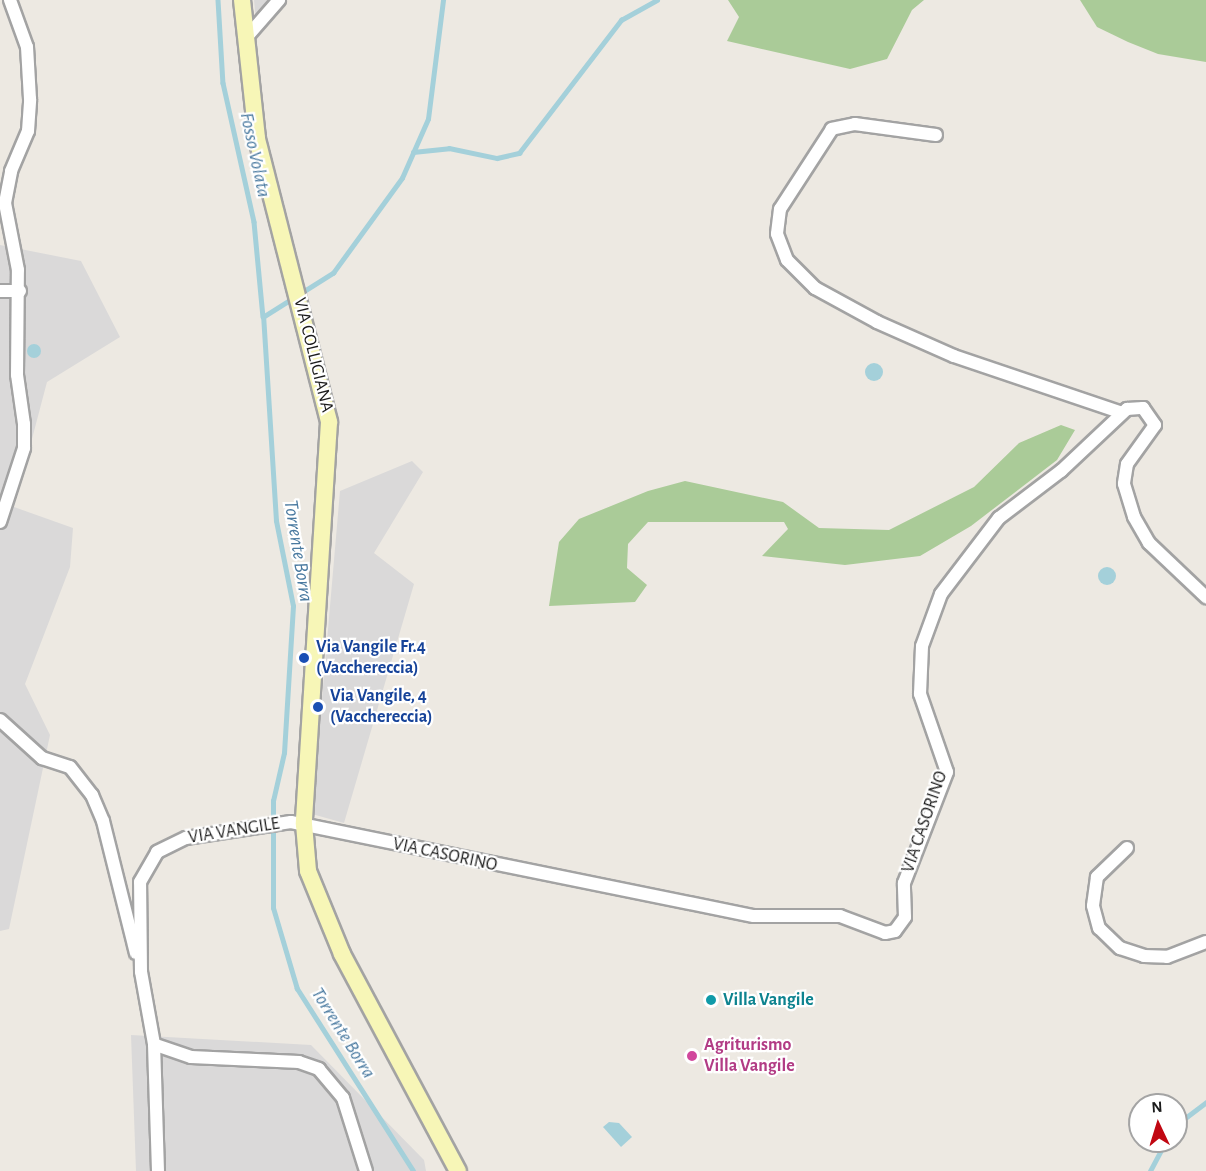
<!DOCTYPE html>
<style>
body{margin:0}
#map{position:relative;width:1206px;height:1171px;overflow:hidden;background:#ede9e2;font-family:"Alegreya Sans",sans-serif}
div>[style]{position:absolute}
.residential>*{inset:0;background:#dad9d9}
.forest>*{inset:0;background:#aacb98}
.water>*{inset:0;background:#a4d0da}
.round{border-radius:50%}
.stream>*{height:4.5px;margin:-2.25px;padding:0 2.25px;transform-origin:2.25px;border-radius:2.25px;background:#a4d0da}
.roads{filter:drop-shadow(2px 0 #a3a3a3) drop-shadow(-2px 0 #a3a3a3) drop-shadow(0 2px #a3a3a3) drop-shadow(0 -2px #a3a3a3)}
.street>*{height:12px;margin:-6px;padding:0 6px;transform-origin:6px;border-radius:6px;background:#fff}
.secondary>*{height:16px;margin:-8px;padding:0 8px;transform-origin:8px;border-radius:8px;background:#f7f6b7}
.dots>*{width:16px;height:16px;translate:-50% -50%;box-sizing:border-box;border:3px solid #fff;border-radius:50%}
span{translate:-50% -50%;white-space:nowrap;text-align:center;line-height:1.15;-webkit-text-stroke:4.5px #fff;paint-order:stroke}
.street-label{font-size:18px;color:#1c1c1c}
.transit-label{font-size:18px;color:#164399;font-weight:700}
.left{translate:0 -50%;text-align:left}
.culture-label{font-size:18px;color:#0d838f;font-weight:700}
.hotel-label{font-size:18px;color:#b23c85;font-weight:700}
.water-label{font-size:20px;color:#4a7aa0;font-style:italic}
.north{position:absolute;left:1128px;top:1093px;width:60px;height:60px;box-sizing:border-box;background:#fff;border:2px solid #a4a4a4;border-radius:50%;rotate:356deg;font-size:16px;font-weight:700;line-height:24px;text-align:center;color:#1c1c1c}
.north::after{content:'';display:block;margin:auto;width:21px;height:27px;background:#c10712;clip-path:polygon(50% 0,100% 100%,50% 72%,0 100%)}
</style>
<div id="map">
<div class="residential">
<div style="clip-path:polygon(254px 0,276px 0,256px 21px)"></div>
<div style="clip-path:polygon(0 245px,81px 261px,120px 337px,47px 382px,14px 507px,73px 528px,70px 567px,25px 684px,50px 735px,9px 929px,0 931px)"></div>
<div style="clip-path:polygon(412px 461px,423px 472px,374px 553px,414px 584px,344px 823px,312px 814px,340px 491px)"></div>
<div style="clip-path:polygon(131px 1035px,311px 1045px,424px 1160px,426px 1171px,136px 1171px)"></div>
</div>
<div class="forest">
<div style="clip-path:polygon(728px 0,924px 0,912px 10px,887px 59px,850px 69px,727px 41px,739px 17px)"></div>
<div style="clip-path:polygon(1080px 0,1206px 0,1206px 62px,1158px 54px,1128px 42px,1097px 27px)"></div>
<div style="clip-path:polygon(1061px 425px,1075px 430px,1057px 460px,971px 526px,920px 556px,845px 565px,762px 556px,788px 529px,784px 522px,648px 522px,628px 544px,627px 568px,647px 585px,635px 602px,549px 606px,559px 542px,579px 519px,648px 491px,685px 481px,783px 502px,819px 528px,889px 530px,974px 487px,1019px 443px)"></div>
</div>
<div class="water">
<div class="round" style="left:27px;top:344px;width:14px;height:14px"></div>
<div class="round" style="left:865px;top:363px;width:18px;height:18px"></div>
<div class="round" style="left:1098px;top:567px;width:18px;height:18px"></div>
<div style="clip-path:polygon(609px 1122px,619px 1123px,632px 1137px,621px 1147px,603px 1127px)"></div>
</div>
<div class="stream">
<div style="left:218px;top:0;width:83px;rotate:86.6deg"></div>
<div style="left:223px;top:83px;width:142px;rotate:77.4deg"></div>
<div style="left:254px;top:222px;width:95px;rotate:84.6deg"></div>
<div style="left:413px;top:152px;width:36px;rotate:-6deg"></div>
<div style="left:449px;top:148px;width:49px;rotate:11.8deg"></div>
<div style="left:497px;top:158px;width:23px;rotate:-13deg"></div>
<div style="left:519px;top:153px;width:168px;rotate:-52.5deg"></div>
<div style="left:621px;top:20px;width:41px;rotate:-29.1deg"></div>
<div style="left:1176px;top:1125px;width:38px;rotate:-37deg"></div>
<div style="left:413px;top:1171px;width:216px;rotate:-122.5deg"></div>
<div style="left:297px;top:989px;width:84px;rotate:-106.5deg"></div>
<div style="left:273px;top:908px;width:107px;rotate:-90deg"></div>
<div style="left:273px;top:801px;width:49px;rotate:-77.1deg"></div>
<div style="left:284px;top:753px;width:147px;rotate:-86.5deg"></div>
<div style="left:293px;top:606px;width:87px;rotate:-101.3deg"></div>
<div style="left:276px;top:521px;width:204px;rotate:-93.6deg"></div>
<div style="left:263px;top:317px;width:83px;rotate:-32.2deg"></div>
<div style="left:333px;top:273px;width:117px;rotate:-54deg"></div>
<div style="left:402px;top:178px;width:64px;rotate:-66.2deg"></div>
<div style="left:428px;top:119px;width:120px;rotate:-82.8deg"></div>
<div style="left:1150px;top:1171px;width:34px;rotate:-62deg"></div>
</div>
<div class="roads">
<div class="street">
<div style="left:245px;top:39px;width:52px;rotate:-48.9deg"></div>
<div style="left:936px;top:135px;width:82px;rotate:-172.3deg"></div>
<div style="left:855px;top:124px;width:24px;rotate:168deg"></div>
<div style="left:832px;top:129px;width:95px;rotate:123deg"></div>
<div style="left:780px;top:209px;width:25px;rotate:97deg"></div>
<div style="left:777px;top:234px;width:28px;rotate:69deg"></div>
<div style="left:787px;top:260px;width:40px;rotate:45deg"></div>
<div style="left:815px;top:288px;width:71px;rotate:28.7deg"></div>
<div style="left:877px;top:322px;width:84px;rotate:23.8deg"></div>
<div style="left:954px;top:356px;width:177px;rotate:18.7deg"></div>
<div style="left:0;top:291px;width:20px"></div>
<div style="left:0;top:522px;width:78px;rotate:-72deg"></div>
<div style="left:24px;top:448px;width:24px;rotate:-90deg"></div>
<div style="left:24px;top:424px;width:49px;rotate:-98.1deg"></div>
<div style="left:17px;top:375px;width:105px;rotate:-89.5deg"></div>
<div style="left:18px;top:270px;width:68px;rotate:-101deg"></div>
<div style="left:5px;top:203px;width:33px;rotate:-79deg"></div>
<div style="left:11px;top:171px;width:43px;rotate:-67deg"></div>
<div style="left:28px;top:131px;width:32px;rotate:-86deg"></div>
<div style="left:30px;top:99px;width:52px;rotate:-93.3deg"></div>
<div style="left:27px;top:47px;width:50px;rotate:-109.9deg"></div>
<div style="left:0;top:720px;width:57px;rotate:42.1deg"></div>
<div style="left:42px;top:758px;width:29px;rotate:18deg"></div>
<div style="left:70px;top:767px;width:36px;rotate:52deg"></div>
<div style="left:92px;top:795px;width:28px;rotate:67deg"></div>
<div style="left:103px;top:821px;width:136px;rotate:76deg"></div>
<div style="left:1127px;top:848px;width:42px;rotate:136deg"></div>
<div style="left:1097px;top:877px;width:29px;rotate:98deg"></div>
<div style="left:1093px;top:906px;width:23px;rotate:75deg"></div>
<div style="left:1099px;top:928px;width:29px;rotate:44deg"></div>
<div style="left:1120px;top:948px;width:25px;rotate:18deg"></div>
<div style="left:1144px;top:956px;width:23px;rotate:2deg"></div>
<div style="left:1167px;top:957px;width:42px;rotate:-21deg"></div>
<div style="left:154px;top:1044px;width:127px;rotate:88.2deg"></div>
<div style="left:366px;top:1171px;width:77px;rotate:-107.5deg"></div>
<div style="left:343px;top:1098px;width:38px;rotate:-130deg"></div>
<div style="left:319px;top:1069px;width:21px;rotate:-161deg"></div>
<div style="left:299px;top:1062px;width:108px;rotate:-177.3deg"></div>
<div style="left:191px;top:1057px;width:39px;rotate:-161deg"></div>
<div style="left:154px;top:1044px;width:73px;rotate:-100.2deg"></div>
<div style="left:141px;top:972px;width:90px;rotate:-90.6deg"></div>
<div style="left:140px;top:882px;width:34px;rotate:-60deg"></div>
<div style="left:157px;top:852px;width:32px;rotate:-26deg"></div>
<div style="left:186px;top:838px;width:106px;rotate:-8.7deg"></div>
<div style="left:291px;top:822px;width:472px;rotate:11.5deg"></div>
<div style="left:754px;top:916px;width:86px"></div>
<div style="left:840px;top:916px;width:48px;rotate:20.7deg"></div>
<div style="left:885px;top:933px;width:10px;rotate:-11deg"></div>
<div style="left:895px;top:931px;width:17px;rotate:-54deg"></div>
<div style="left:905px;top:917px;width:34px;rotate:-92deg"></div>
<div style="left:904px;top:883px;width:119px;rotate:-68.8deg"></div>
<div style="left:947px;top:772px;width:83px;rotate:-109.1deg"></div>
<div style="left:920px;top:694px;width:48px;rotate:-87.6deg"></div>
<div style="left:922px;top:646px;width:55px;rotate:-69.9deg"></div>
<div style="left:941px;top:594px;width:96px;rotate:-52.7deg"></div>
<div style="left:999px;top:518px;width:78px;rotate:-37.2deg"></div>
<div style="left:1061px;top:471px;width:91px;rotate:-43.2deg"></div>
<div style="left:1127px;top:409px;width:16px;rotate:-4deg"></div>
<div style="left:1143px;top:408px;width:21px;rotate:55deg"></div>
<div style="left:1155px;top:425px;width:48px;rotate:125.7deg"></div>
<div style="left:1127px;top:464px;width:20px;rotate:99deg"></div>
<div style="left:1124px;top:484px;width:34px;rotate:73deg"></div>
<div style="left:1134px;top:517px;width:30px;rotate:60deg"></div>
<div style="left:1149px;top:543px;width:79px;rotate:43.5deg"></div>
</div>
<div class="secondary">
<div style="left:242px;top:0;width:140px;rotate:83.8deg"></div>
<div style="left:257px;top:139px;width:292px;rotate:75.7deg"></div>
<div style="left:329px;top:422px;width:403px;rotate:93.6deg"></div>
<div style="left:304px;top:824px;width:47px;rotate:85.1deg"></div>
<div style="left:308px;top:871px;width:90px;rotate:67.7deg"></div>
<div style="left:342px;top:954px;width:246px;rotate:61.9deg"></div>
</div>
</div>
<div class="dots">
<div style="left:304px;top:658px;background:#1a4fb4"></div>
<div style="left:318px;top:707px;background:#1a4fb4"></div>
<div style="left:711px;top:1000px;background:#0f9aa8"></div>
<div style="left:692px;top:1056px;background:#d1479c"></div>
</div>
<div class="street-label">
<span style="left:313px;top:355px;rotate:76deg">VIA COLLIGIANA</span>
<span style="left:925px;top:822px;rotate:-71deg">VIA CASORINO</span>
<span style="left:234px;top:831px;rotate:-9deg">VIA VANGILE</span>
<span style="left:445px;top:855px;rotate:12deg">VIA CASORINO</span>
</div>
<div class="transit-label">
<span class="left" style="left:316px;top:658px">Via Vangile Fr.4<br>(Vacchereccia)</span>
<span class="left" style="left:330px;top:707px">Via Vangile, 4<br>(Vacchereccia)</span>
</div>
<div class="culture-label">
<span class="left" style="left:723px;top:1000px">Villa Vangile</span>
</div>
<div class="hotel-label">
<span class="left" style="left:704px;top:1056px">Agriturismo<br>Villa Vangile</span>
</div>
<div class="water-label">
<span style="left:255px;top:155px;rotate:78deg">Fosso Volata</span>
<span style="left:298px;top:551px;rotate:81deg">Torrente Borra</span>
<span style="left:343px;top:1033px;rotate:58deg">Torrente Borra</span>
</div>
<div class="north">N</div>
</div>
